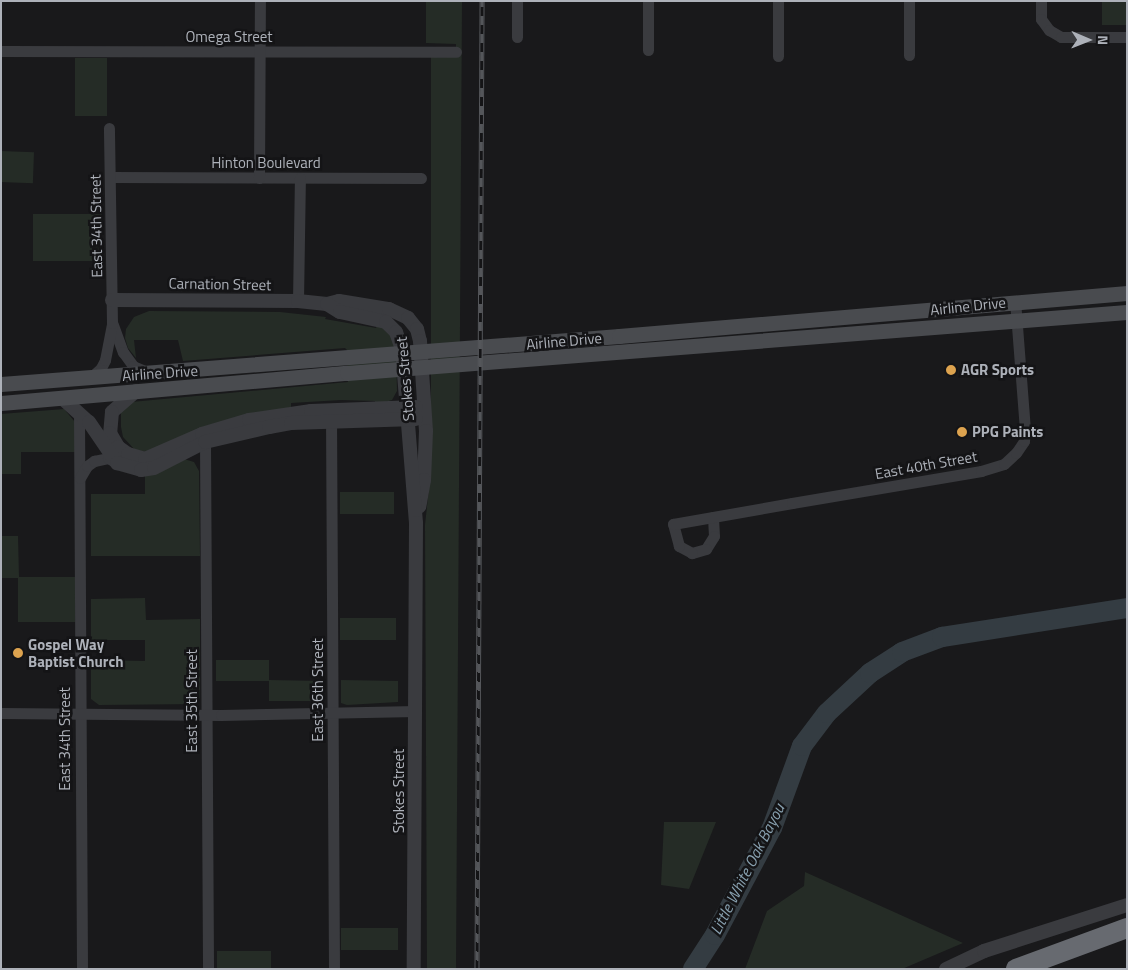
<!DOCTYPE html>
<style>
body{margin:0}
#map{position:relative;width:1128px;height:970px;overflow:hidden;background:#19191b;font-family:"Titillium Web",sans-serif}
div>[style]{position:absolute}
.green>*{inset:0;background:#252c26;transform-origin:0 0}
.river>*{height:20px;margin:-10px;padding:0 10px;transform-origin:10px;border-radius:10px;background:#343c42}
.minor>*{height:11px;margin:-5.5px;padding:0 5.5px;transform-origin:5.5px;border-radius:5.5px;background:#3a3b3f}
.tertiary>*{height:14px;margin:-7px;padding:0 7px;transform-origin:7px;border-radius:7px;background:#3a3b3f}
.secondary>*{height:15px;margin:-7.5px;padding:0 7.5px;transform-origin:7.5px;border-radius:7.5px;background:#494b4f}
.motorway>*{height:20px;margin:-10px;padding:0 10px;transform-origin:10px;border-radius:10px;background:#676a70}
.rail>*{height:5px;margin-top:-2.5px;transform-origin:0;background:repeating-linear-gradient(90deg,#141416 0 9px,#54565a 0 18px);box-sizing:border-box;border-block:1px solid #54565a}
.dots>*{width:14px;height:14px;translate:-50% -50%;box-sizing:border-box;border:2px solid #141416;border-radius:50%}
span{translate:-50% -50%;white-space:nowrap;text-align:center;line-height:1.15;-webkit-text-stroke:5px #141416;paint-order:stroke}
.street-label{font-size:15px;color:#adb1b9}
.poi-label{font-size:15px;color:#adb1b9;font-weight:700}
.left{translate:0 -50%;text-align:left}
.water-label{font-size:16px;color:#88a0af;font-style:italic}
.frame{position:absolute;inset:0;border:2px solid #adb1b9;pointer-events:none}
.north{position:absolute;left:1063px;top:15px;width:50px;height:50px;-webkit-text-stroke:4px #141416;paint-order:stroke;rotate:91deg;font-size:14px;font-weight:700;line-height:20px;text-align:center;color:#adb1b9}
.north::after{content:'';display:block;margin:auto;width:18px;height:22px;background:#adb1b9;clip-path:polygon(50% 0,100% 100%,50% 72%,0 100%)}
</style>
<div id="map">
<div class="green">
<div style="clip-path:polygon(426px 1px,462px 1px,456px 969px,427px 969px,425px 525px,431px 470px,431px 57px,456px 57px,456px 44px,426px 43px)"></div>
<div style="left:1102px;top:1px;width:25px;height:24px"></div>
<div style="left:75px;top:58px;width:32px;height:58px"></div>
<div style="left:1px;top:151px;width:33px;height:31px;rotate:2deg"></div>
<div style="left:33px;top:214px;width:69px;height:47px"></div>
<div style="clip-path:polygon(149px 311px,280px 312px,326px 317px,325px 319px,376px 328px,377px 324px,388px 330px,396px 345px,397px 391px,392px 400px,375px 405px,375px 401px,341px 400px,291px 403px,291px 407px,147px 452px,135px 450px,123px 437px,121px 427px,121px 411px,131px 402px,348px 382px,347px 350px,345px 348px,183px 361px,178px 340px,134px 340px,136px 358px,128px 348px,125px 338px,126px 329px,134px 317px)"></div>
<div style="clip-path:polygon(64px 409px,75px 422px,75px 452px,21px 452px,21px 474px,1px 474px,1px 414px)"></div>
<div style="clip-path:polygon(184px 459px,194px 462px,199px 471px,200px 556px,91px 556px,91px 494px,145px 494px,145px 476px)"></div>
<div style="left:340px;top:492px;width:54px;height:22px"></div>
<div style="clip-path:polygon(1px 536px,18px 536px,19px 577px,75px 577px,75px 622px,18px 622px,18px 578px,1px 578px)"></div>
<div style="clip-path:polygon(145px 598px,146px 620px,200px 619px,200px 698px,197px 704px,99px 705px,91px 699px,91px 660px,145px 661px,145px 640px,91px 640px,91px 599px)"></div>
<div style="left:340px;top:618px;width:56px;height:22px"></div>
<div style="clip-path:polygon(216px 660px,269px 660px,269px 680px,322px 681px,322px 701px,269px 701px,269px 681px,216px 681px)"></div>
<div style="clip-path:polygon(341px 680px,398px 681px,398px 702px,347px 705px,341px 703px)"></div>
<div style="clip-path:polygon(664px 822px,716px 822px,689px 889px,661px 885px)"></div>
<div style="clip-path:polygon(805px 872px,963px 943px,902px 969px,745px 969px,767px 911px,804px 886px)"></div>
<div style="left:398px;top:928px;width:22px;height:57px;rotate:90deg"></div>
<div style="left:217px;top:951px;width:54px;height:18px"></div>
</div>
<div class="river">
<div style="left:693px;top:969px;width:40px;rotate:-57.1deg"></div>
<div style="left:715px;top:935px;width:121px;rotate:-62deg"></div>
<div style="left:772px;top:828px;width:87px;rotate:-69.9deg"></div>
<div style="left:802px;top:746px;width:41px;rotate:-52.9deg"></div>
<div style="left:827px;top:713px;width:59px;rotate:-42.9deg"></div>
<div style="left:870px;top:673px;width:38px;rotate:-33deg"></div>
<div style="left:902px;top:652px;width:43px;rotate:-20.6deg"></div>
<div style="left:942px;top:637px;width:187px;rotate:-8.9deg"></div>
</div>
<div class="minor">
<div style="left:1041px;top:1px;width:18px;rotate:90deg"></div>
<div style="left:1041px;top:19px;width:14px;rotate:54deg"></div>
<div style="left:1049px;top:30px;width:14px;rotate:30deg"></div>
<div style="left:1061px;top:37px;width:66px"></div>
<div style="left:517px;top:37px;width:36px;rotate:-90deg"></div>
<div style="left:648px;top:50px;width:49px;rotate:-90deg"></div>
<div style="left:1px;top:51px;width:455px;rotate:0.1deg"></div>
<div style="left:909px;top:55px;width:54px;rotate:-90deg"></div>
<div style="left:778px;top:56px;width:55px;rotate:-90deg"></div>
<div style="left:110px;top:177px;width:311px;rotate:0.2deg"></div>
<div style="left:259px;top:178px;width:177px;rotate:-89.7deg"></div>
<div style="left:298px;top:301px;width:123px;rotate:-89.1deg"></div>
<div style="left:113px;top:325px;width:29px;rotate:70deg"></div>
<div style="left:123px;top:352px;width:17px;rotate:54deg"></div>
<div style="left:133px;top:366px;width:15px;rotate:23deg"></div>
<div style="left:90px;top:378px;width:15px;rotate:-42deg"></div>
<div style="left:101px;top:368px;width:9px;rotate:-63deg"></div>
<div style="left:105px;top:360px;width:38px;rotate:-79deg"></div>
<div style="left:112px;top:323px;width:195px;rotate:-90.9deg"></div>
<div style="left:79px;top:413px;width:556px;rotate:89.69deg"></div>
<div style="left:331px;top:415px;width:554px;rotate:89.69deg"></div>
<div style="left:203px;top:435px;width:7px;rotate:74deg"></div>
<div style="left:205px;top:442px;width:527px;rotate:89.67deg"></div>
<div style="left:80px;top:478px;width:14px;rotate:-60deg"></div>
<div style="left:87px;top:466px;width:9px;rotate:-36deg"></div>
<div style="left:94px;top:461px;width:14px;rotate:-12deg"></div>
<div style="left:108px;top:458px;width:10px;rotate:29deg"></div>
<div style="left:713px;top:517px;width:19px;rotate:87deg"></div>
<div style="left:714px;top:536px;width:15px;rotate:122deg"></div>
<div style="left:706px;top:549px;width:15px;rotate:164deg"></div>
<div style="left:692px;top:553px;width:15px;rotate:-152deg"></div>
<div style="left:679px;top:546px;width:23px;rotate:-105deg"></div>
<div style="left:673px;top:524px;width:121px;rotate:-10deg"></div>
<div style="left:792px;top:503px;width:192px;rotate:-9.6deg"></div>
<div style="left:981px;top:471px;width:24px;rotate:-17deg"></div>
<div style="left:1004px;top:464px;width:16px;rotate:-43deg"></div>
<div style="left:1016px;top:453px;width:14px;rotate:-56deg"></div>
<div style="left:1024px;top:441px;width:11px;rotate:-85deg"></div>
<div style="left:1025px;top:430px;width:129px;rotate:-94.4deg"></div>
<div style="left:1px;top:713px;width:220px;rotate:0.5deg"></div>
<div style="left:221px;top:715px;width:195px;rotate:-1.2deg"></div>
</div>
<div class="tertiary">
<div style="left:112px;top:300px;width:186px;rotate:0.3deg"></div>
<div style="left:298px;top:301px;width:29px;rotate:6deg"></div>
<div style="left:327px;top:304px;width:12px;rotate:-14deg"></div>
<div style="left:339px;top:301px;width:51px;rotate:9.1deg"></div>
<div style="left:389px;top:309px;width:21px;rotate:25deg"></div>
<div style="left:408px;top:318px;width:14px;rotate:51deg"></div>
<div style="left:417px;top:329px;width:12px;rotate:76deg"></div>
<div style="left:420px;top:341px;width:90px;rotate:86.2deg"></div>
<div style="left:426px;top:431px;width:49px;rotate:92.3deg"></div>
<div style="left:424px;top:480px;width:27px;rotate:100deg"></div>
<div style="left:327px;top:304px;width:15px;rotate:32deg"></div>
<div style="left:340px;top:312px;width:47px;rotate:12.3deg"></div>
<div style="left:386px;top:322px;width:14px;rotate:45deg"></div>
<div style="left:396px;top:332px;width:18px;rotate:71deg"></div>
<div style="left:402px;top:349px;width:175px;rotate:85.4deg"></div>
<div style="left:416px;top:523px;width:446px;rotate:90.3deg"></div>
<div style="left:136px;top:391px;width:32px;rotate:139deg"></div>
<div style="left:112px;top:412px;width:21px;rotate:95deg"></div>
<div style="left:110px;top:433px;width:16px;rotate:60deg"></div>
<div style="left:118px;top:447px;width:12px;rotate:35deg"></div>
<div style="left:128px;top:454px;width:18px;rotate:16deg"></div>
<div style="left:145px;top:459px;width:62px;rotate:-23.7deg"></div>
<div style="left:202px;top:434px;width:49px;rotate:-16.6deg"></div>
<div style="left:249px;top:420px;width:63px;rotate:-8.3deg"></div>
<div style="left:311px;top:411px;width:105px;rotate:-2.2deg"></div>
<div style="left:62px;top:398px;width:36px;rotate:42deg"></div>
<div style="left:89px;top:422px;width:50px;rotate:55.7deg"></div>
<div style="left:117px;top:463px;width:25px;rotate:16deg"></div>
<div style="left:141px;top:470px;width:13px;rotate:-9deg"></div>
<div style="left:154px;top:468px;width:57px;rotate:-27deg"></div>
<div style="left:205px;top:442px;width:66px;rotate:-13.2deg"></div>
<div style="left:269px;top:427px;width:22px;rotate:-10deg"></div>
<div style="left:291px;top:423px;width:125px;rotate:-1.8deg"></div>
<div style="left:946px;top:969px;width:42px;rotate:-25.3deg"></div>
<div style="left:984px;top:951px;width:150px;rotate:-17.8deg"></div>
</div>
<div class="secondary">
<div style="left:1px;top:384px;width:620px;rotate:-4.44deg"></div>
<div style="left:619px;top:336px;width:510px;rotate:-4.84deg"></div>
<div style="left:1px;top:403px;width:347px;rotate:-5deg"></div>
<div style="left:347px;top:373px;width:782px;rotate:-4.47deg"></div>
</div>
<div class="motorway">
<div style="left:1016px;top:969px;width:118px;rotate:-20.3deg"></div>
</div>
<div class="rail">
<div style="left:477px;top:969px;width:968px;rotate:-89.7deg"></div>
</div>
<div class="dots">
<div style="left:951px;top:370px;background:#dda34f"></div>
<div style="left:962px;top:432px;background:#dda34f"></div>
<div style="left:18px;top:653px;background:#dda34f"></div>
</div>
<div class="street-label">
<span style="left:229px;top:37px">Omega Street</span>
<span style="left:266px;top:163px">Hinton Boulevard</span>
<span style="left:96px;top:226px;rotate:-91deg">East 34th Street</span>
<span style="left:220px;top:284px;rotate:1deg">Carnation Street</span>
<span style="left:968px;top:306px;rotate:-6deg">Airline Drive</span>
<span style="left:564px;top:341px;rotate:-5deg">Airline Drive</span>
<span style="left:160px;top:373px;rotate:-4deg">Airline Drive</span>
<span style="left:405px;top:379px;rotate:-95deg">Stokes Street</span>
<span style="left:926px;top:465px;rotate:-10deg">East 40th Street</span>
<span style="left:318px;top:690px;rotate:-90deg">East 36th Street</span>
<span style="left:192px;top:701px;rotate:-90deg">East 35th Street</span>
<span style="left:65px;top:739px;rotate:-90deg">East 34th Street</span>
<span style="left:399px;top:791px;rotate:-90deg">Stokes Street</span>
</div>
<div class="poi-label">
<span class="left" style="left:961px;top:370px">AGR Sports</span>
<span class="left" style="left:972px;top:432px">PPG Paints</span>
<span class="left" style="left:28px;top:653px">Gospel Way<br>Baptist Church</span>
</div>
<div class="water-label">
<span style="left:747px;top:869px;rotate:-63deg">Little White Oak Bayou</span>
</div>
<div class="frame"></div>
<div class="north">N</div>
</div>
